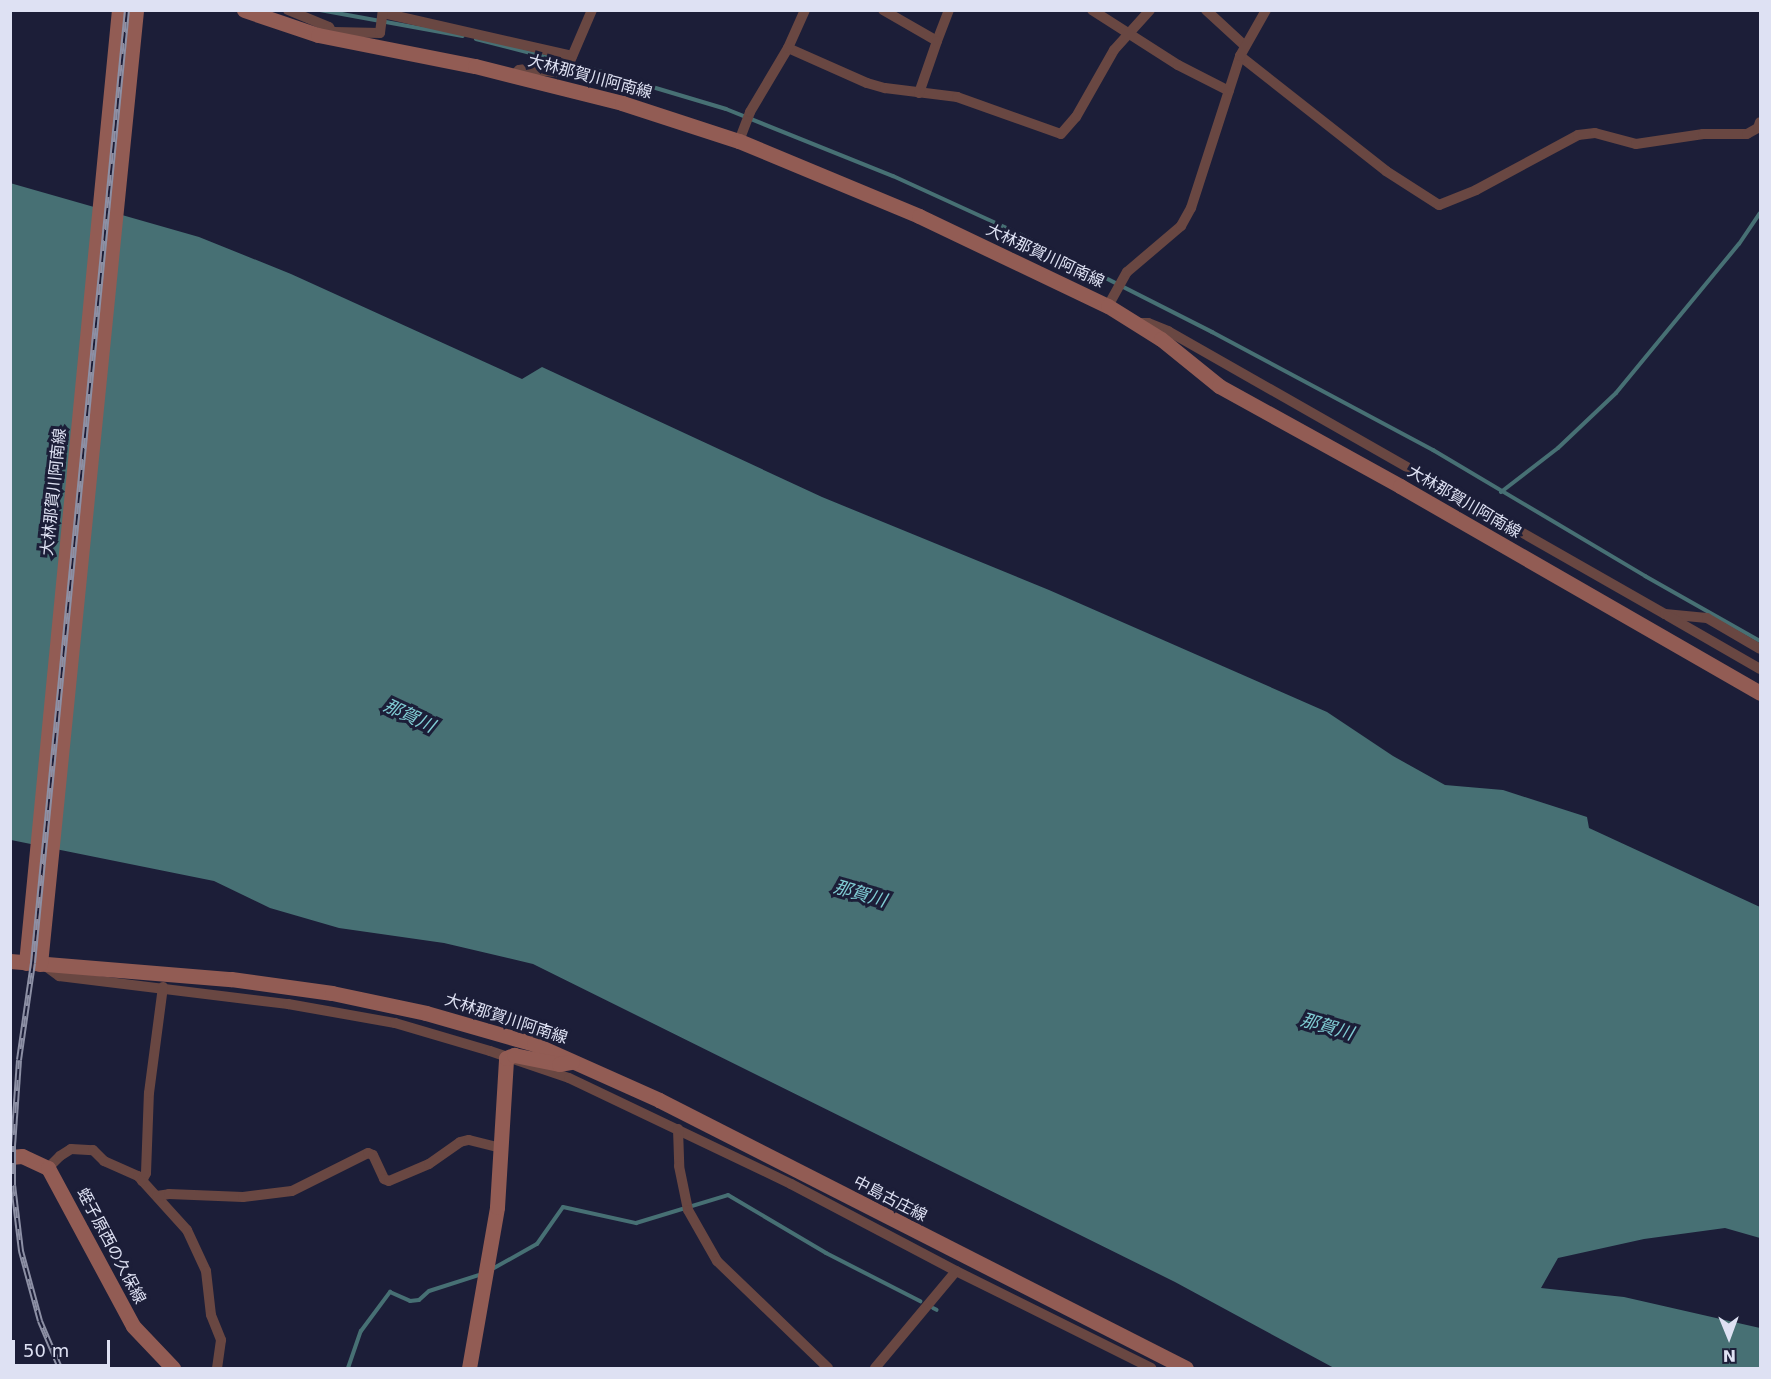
<!DOCTYPE html>
<meta charset="utf-8">
<style>
body{margin:0}
#map{position:relative;width:1771px;height:1379px;overflow:hidden;background:#1c1e38;font-family:"DejaVu Sans","Noto Sans JP",sans-serif}
div>[style]{position:absolute}
.water>*{inset:0;background:#477074}
.stream>*{height:4px;margin:-2px;padding:0 2px;transform-origin:2px;border-radius:2px;background:#477074}
.minor>*{height:10px;margin:-5px;padding:0 5px;transform-origin:5px;border-radius:5px;background:#694742}
.secondary>*{height:15px;margin:-7.5px;padding:0 7.5px;transform-origin:7.5px;border-radius:7.5px;background:#925c54}
.rail>*{height:6px;margin-top:-3px;transform-origin:0;background:repeating-linear-gradient(90deg,#1c1e38 0 11px,#8d90a5 0 22px);box-sizing:border-box;border-block:2px solid #8d90a5}
span{translate:-50% -50%;white-space:nowrap;text-align:center;line-height:1.15;-webkit-text-stroke:6px #1c1e38;paint-order:stroke}
.street-label{font-size:16px;color:#dee1f3}
.water-label{font-size:18px;color:#80cdd4;font-style:italic}
.frame{position:absolute;inset:0;border:12px solid #dee1f3;pointer-events:none}
.north{position:absolute;left:1699px;top:1307px;width:60px;height:60px;-webkit-text-stroke:4px #1c1e38;paint-order:stroke;rotate:179deg;font-size:16px;font-weight:700;line-height:24px;text-align:center;color:#dee1f3}
.north::after{content:'';display:block;margin:auto;width:21px;height:27px;background:#dee1f3;clip-path:polygon(50% 0,100% 100%,50% 72%,0 100%)}
.scale{position:absolute;left:12px;top:1340px;width:98px;height:27px;box-sizing:border-box;border:3px solid #dee1f3;border-top:0;padding-left:8px;font-size:18px;line-height:21px;white-space:nowrap;color:#dee1f3;-webkit-text-stroke:4px #1c1e38;paint-order:stroke}
</style>
<div id="map">
<div class="water">
<div style="clip-path:polygon(10px 183px,199px 237px,291px 274px,522px 379px,542px 367px,822px 497px,1049px 590px,1327px 712px,1393px 756px,1445px 785px,1503px 790px,1587px 817px,1589px 828px,1760px 907px,1760px 1238px,1725px 1228px,1644px 1239px,1558px 1258px,1541px 1288px,1624px 1297px,1760px 1328px,1760px 1368px,1334px 1368px,1175px 1282px,533px 964px,444px 943px,339px 928px,270px 908px,214px 881px,11px 840px)"></div>
</div>
<div class="stream">
<div style="left:320px;top:10px;width:145px;rotate:10.3deg"></div>
<div style="left:476px;top:39px;width:120px;rotate:14.5deg"></div>
<div style="left:592px;top:69px;width:140px;rotate:16.6deg"></div>
<div style="left:726px;top:109px;width:180px;rotate:21.9deg"></div>
<div style="left:893px;top:176px;width:128px;rotate:24.6deg"></div>
<div style="left:1009px;top:229px;width:228px;rotate:26.9deg"></div>
<div style="left:1212px;top:332px;width:251px;rotate:28.1deg"></div>
<div style="left:1433px;top:450px;width:247px;rotate:30.7deg"></div>
<div style="left:1645px;top:576px;width:132px;rotate:29.5deg"></div>
<div style="left:1501px;top:492px;width:72px;rotate:-37.7deg"></div>
<div style="left:1558px;top:448px;width:80px;rotate:-43.5deg"></div>
<div style="left:1616px;top:393px;width:193px;rotate:-50.5deg"></div>
<div style="left:1739px;top:244px;width:37px;rotate:-56deg"></div>
<div style="left:494px;top:1268px;width:49px;rotate:-29.2deg"></div>
<div style="left:537px;top:1244px;width:45px;rotate:-54.9deg"></div>
<div style="left:563px;top:1207px;width:75px;rotate:12.4deg"></div>
<div style="left:636px;top:1223px;width:96px;rotate:-16.9deg"></div>
<div style="left:728px;top:1195px;width:114px;rotate:30.6deg"></div>
<div style="left:826px;top:1253px;width:106px;rotate:27.1deg"></div>
<div style="left:933px;top:1308px;width:4px;rotate:27deg"></div>
<div style="left:348px;top:1368px;width:39px;rotate:-71deg"></div>
<div style="left:361px;top:1331px;width:49px;rotate:-53.4deg"></div>
<div style="left:390px;top:1292px;width:22px;rotate:24deg"></div>
<div style="left:410px;top:1301px;width:9px;rotate:-6deg"></div>
<div style="left:419px;top:1300px;width:13px;rotate:-42deg"></div>
<div style="left:429px;top:1291px;width:52px;rotate:-17.7deg"></div>
</div>
<div class="minor">
<div style="left:288px;top:10px;width:44px;rotate:22.5deg"></div>
<div style="left:329px;top:27px;width:13px;rotate:61deg"></div>
<div style="left:883px;top:10px;width:62px;rotate:29.9deg"></div>
<div style="left:937px;top:41px;width:33px;rotate:-69deg"></div>
<div style="left:1092px;top:10px;width:102px;rotate:32.6deg"></div>
<div style="left:1178px;top:65px;width:57px;rotate:27deg"></div>
<div style="left:1206px;top:10px;width:53px;rotate:42.7deg"></div>
<div style="left:383px;top:13px;width:194px;rotate:12.8deg"></div>
<div style="left:334px;top:32px;width:46px;rotate:1.2deg"></div>
<div style="left:380px;top:33px;width:23px;rotate:-83deg"></div>
<div style="left:788px;top:48px;width:86px;rotate:23.9deg"></div>
<div style="left:867px;top:83px;width:19px;rotate:16deg"></div>
<div style="left:885px;top:88px;width:73px;rotate:7.1deg"></div>
<div style="left:957px;top:97px;width:110px;rotate:19.6deg"></div>
<div style="left:1061px;top:134px;width:23px;rotate:-49deg"></div>
<div style="left:1076px;top:117px;width:77px;rotate:-60.4deg"></div>
<div style="left:1114px;top:50px;width:54px;rotate:-48deg"></div>
<div style="left:1240px;top:56px;width:186px;rotate:38.2deg"></div>
<div style="left:1386px;top:171px;width:63px;rotate:32.7deg"></div>
<div style="left:1439px;top:205px;width:40px;rotate:-22deg"></div>
<div style="left:1476px;top:190px;width:116px;rotate:-28.3deg"></div>
<div style="left:1578px;top:135px;width:17px;rotate:-7deg"></div>
<div style="left:1595px;top:133px;width:42px;rotate:15deg"></div>
<div style="left:1636px;top:144px;width:68px;rotate:-8.5deg"></div>
<div style="left:1703px;top:134px;width:44px"></div>
<div style="left:1747px;top:134px;width:13px;rotate:-29deg"></div>
<div style="left:1758px;top:128px;width:6px;rotate:-72deg"></div>
<div style="left:514px;top:75px;width:7px;rotate:-45deg"></div>
<div style="left:519px;top:70px;width:7px;rotate:-8deg"></div>
<div style="left:526px;top:69px;width:39px;rotate:6deg"></div>
<div style="left:565px;top:73px;width:69px;rotate:-66.8deg"></div>
<div style="left:919px;top:93px;width:55px;rotate:-70.9deg"></div>
<div style="left:739px;top:141px;width:31px;rotate:-69deg"></div>
<div style="left:750px;top:112px;width:74px;rotate:-59.3deg"></div>
<div style="left:788px;top:48px;width:42px;rotate:-65.9deg"></div>
<div style="left:1108px;top:306px;width:39px;rotate:-61deg"></div>
<div style="left:1127px;top:272px;width:71px;rotate:-40.4deg"></div>
<div style="left:1181px;top:226px;width:21px;rotate:-61deg"></div>
<div style="left:1191px;top:208px;width:160px;rotate:-72.1deg"></div>
<div style="left:1240px;top:56px;width:53px;rotate:-60.5deg"></div>
<div style="left:1139px;top:323px;width:9px"></div>
<div style="left:1148px;top:323px;width:22px;rotate:22deg"></div>
<div style="left:1168px;top:331px;width:572px;rotate:29.66deg"></div>
<div style="left:1665px;top:614px;width:42px;rotate:5.4deg"></div>
<div style="left:1707px;top:618px;width:61px;rotate:30.3deg"></div>
<div style="left:1668px;top:616px;width:106px;rotate:29.9deg"></div>
<div style="left:44px;top:965px;width:19px;rotate:36deg"></div>
<div style="left:59px;top:976px;width:231px;rotate:7deg"></div>
<div style="left:288px;top:1004px;width:109px;rotate:10.1deg"></div>
<div style="left:395px;top:1023px;width:99px;rotate:16.4deg"></div>
<div style="left:490px;top:1051px;width:83px;rotate:18.9deg"></div>
<div style="left:569px;top:1078px;width:246px;rotate:25.5deg"></div>
<div style="left:791px;top:1184px;width:187px;rotate:27.8deg"></div>
<div style="left:956px;top:1271px;width:218px;rotate:26.4deg"></div>
<div style="left:678px;top:1129px;width:37px;rotate:88deg"></div>
<div style="left:679px;top:1166px;width:45px;rotate:78.4deg"></div>
<div style="left:688px;top:1210px;width:59px;rotate:60.4deg"></div>
<div style="left:717px;top:1261px;width:154px;rotate:43.9deg"></div>
<div style="left:48px;top:1168px;width:17px;rotate:-45deg"></div>
<div style="left:60px;top:1156px;width:13px;rotate:-32deg"></div>
<div style="left:71px;top:1149px;width:22px;rotate:3deg"></div>
<div style="left:93px;top:1150px;width:16px;rotate:45deg"></div>
<div style="left:104px;top:1161px;width:37px;rotate:24deg"></div>
<div style="left:138px;top:1176px;width:73px;rotate:47.8deg"></div>
<div style="left:187px;top:1230px;width:45px;rotate:65.1deg"></div>
<div style="left:206px;top:1271px;width:44px;rotate:83.5deg"></div>
<div style="left:211px;top:1315px;width:27px;rotate:68deg"></div>
<div style="left:221px;top:1340px;width:28px;rotate:98deg"></div>
<div style="left:142px;top:1181px;width:9px;rotate:-63deg"></div>
<div style="left:146px;top:1173px;width:80px;rotate:-87.9deg"></div>
<div style="left:149px;top:1093px;width:107px;rotate:-82.5deg"></div>
<div style="left:157px;top:1196px;width:12px;rotate:-9deg"></div>
<div style="left:169px;top:1194px;width:74px;rotate:2.3deg"></div>
<div style="left:243px;top:1197px;width:49px;rotate:-7deg"></div>
<div style="left:292px;top:1191px;width:85px;rotate:-26.6deg"></div>
<div style="left:368px;top:1153px;width:5px;rotate:22deg"></div>
<div style="left:373px;top:1155px;width:26px;rotate:65deg"></div>
<div style="left:384px;top:1179px;width:5px;rotate:22deg"></div>
<div style="left:389px;top:1181px;width:43px;rotate:-23deg"></div>
<div style="left:429px;top:1164px;width:38px;rotate:-35deg"></div>
<div style="left:460px;top:1142px;width:9px;rotate:-13deg"></div>
<div style="left:469px;top:1140px;width:32px;rotate:14deg"></div>
<div style="left:875px;top:1368px;width:126px;rotate:-50.1deg"></div>
</div>
<div class="secondary">
<div style="left:244px;top:10px;width:78px;rotate:18.7deg"></div>
<div style="left:318px;top:35px;width:160px;rotate:11.2deg"></div>
<div style="left:475px;top:66px;width:152px;rotate:14.1deg"></div>
<div style="left:622px;top:103px;width:123px;rotate:18deg"></div>
<div style="left:739px;top:141px;width:195px;rotate:22.6deg"></div>
<div style="left:919px;top:216px;width:209px;rotate:25.5deg"></div>
<div style="left:1108px;top:306px;width:62px;rotate:31.9deg"></div>
<div style="left:1161px;top:339px;width:75px;rotate:39deg"></div>
<div style="left:1219px;top:386px;width:207px;rotate:28.9deg"></div>
<div style="left:1400px;top:486px;width:415px;rotate:29.9deg"></div>
<div style="left:10px;top:961px;width:222px;rotate:4.7deg"></div>
<div style="left:231px;top:979px;width:102px;rotate:7.9deg"></div>
<div style="left:332px;top:993px;width:96px;rotate:12deg"></div>
<div style="left:426px;top:1013px;width:112px;rotate:16deg"></div>
<div style="left:534px;top:1044px;width:137px;rotate:24.1deg"></div>
<div style="left:659px;top:1100px;width:591px;rotate:26.96deg"></div>
<div style="left:26px;top:963px;width:958px;rotate:-84.43deg"></div>
<div style="left:40px;top:964px;width:959px;rotate:-84.25deg"></div>
<div style="left:10px;top:1157px;width:12px;rotate:-5deg"></div>
<div style="left:22px;top:1156px;width:29px;rotate:25deg"></div>
<div style="left:48px;top:1168px;width:179px;rotate:61.7deg"></div>
<div style="left:133px;top:1326px;width:58px;rotate:46.4deg"></div>
<div style="left:469px;top:1368px;width:163px;rotate:-80.1deg"></div>
<div style="left:497px;top:1207px;width:149px;rotate:-86.5deg"></div>
<div style="left:506px;top:1058px;width:9px;rotate:-21deg"></div>
<div style="left:514px;top:1055px;width:46px;rotate:11.3deg"></div>
<div style="left:559px;top:1064px;width:13px;rotate:-9deg"></div>
</div>
<div class="rail">
<div style="left:60px;top:1368px;width:51px;rotate:-113.1deg"></div>
<div style="left:40px;top:1321px;width:73px;rotate:-105.2deg"></div>
<div style="left:21px;top:1251px;width:66px;rotate:-96.9deg"></div>
<div style="left:13px;top:1185px;width:39px;rotate:-90deg"></div>
<div style="left:13px;top:1146px;width:86px;rotate:-86deg"></div>
<div style="left:19px;top:1060px;width:98px;rotate:-81.8deg"></div>
<div style="left:33px;top:963px;width:958px;rotate:-84.37deg"></div>
</div>
<div class="street-label">
<span style="left:590px;top:77px;rotate:15deg">大林那賀川阿南線</span>
<span style="left:1045px;top:256px;rotate:25deg">大林那賀川阿南線</span>
<span style="left:54px;top:492px;rotate:-84deg">大林那賀川阿南線</span>
<span style="left:1464px;top:502px;rotate:30deg">大林那賀川阿南線</span>
<span style="left:506px;top:1019px;rotate:18deg">大林那賀川阿南線</span>
<span style="left:890px;top:1199px;rotate:27deg">中島古庄線</span>
<span style="left:111px;top:1246px;rotate:62deg">蛭子原西の久保線</span>
</div>
<div class="water-label">
<span style="left:409px;top:716px;rotate:25deg">那賀川</span>
<span style="left:860px;top:894px;rotate:16deg">那賀川</span>
<span style="left:1327px;top:1027px;rotate:16deg">那賀川</span>
</div>
<div class="frame"></div>
<div class="north">N</div>
<div class="scale">50 m</div>
</div>
